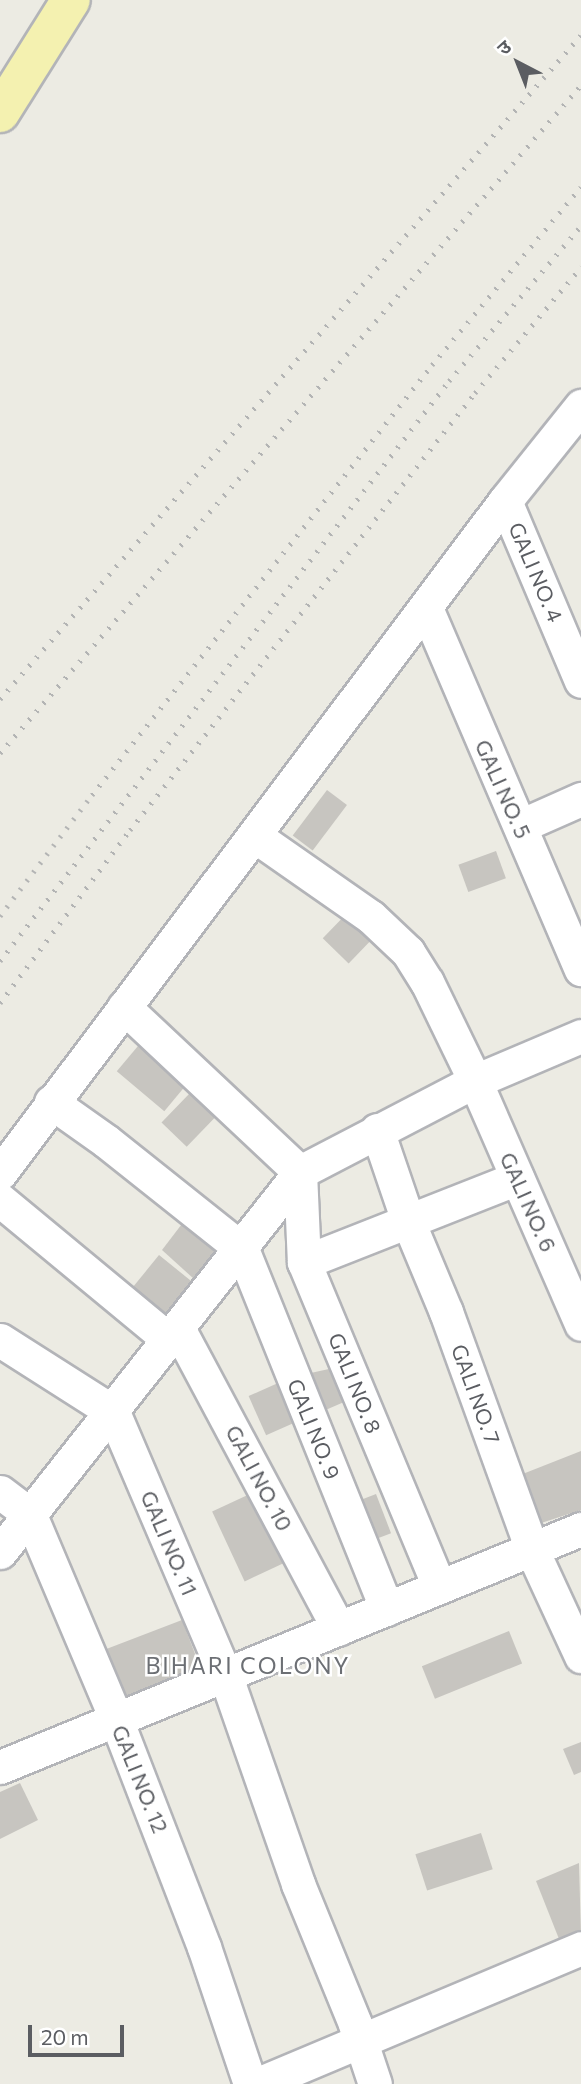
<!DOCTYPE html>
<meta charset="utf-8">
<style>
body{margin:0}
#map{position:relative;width:581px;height:2084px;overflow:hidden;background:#ecebe3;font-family:Commissioner,"Noto Sans Devanagari",sans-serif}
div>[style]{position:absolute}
.building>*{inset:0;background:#c7c5c0;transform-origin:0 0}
.roads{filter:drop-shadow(2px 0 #b3b4b8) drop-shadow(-2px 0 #b3b4b8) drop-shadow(0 2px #b3b4b8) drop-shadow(0 -2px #b3b4b8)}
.street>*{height:33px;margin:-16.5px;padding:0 16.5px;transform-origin:16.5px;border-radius:16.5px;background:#fff}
.primary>*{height:38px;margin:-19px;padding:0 19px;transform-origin:19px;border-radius:19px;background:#f4f1b0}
.rail>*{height:5px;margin-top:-2.5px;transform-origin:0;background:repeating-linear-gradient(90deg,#b3b4b4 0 2px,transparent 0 11px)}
span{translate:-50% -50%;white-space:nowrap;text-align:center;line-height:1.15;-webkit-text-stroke:5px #fff;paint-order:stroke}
.street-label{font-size:21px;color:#5b5d62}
.neighbourhood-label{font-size:23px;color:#6c6f74;letter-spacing:2px}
.north{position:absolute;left:483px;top:28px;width:70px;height:70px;-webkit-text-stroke:5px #fff;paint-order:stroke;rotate:318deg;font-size:19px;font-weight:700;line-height:28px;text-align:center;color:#5b5d62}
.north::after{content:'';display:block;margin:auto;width:24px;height:32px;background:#5b5d62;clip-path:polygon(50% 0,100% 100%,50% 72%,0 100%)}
.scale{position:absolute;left:28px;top:2025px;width:96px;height:32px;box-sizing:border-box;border:4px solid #5b5d62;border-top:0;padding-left:9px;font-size:21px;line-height:24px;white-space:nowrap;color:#5b5d62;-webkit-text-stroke:5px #fff;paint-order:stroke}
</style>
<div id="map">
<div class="building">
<div style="left:327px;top:790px;width:25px;height:57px;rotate:37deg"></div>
<div style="left:496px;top:851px;width:29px;height:40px;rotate:70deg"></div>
<div style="left:354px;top:906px;width:36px;height:45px;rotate:44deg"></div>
<div style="left:138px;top:1046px;width:62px;height:33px;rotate:40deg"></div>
<div style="left:190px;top:1093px;width:35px;height:41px;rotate:44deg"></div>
<div style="clip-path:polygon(188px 1216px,229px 1248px,194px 1279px,162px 1250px)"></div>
<div style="left:159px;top:1255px;width:43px;height:50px;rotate:39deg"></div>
<div style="clip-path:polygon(338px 1367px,351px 1399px,314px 1415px,297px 1376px)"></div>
<div style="left:287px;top:1379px;width:43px;height:42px;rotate:66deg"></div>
<div style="clip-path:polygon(581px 1451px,581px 1510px,532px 1526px,515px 1477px)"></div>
<div style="left:252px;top:1493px;width:77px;height:44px;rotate:65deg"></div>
<div style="left:376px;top:1494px;width:42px;height:36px;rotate:69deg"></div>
<div style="left:182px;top:1620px;width:55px;height:88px;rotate:69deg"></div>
<div style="left:509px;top:1631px;width:35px;height:94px;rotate:68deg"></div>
<div style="clip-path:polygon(581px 1742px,581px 1772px,574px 1775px,563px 1749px)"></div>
<div style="clip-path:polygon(20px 1783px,38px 1820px,0 1839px,0 1792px)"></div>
<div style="left:481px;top:1833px;width:38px;height:69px;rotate:72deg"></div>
<div style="clip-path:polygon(579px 1863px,581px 1936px,561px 1944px,536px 1881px)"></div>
</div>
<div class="roads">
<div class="street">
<div style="left:505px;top:501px;width:195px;rotate:67.1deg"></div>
<div style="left:426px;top:608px;width:393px;rotate:66.8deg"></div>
<div style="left:520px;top:826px;width:67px;rotate:-23.9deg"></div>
<div style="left:255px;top:836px;width:141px;rotate:34.9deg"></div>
<div style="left:371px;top:917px;width:51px;rotate:43.4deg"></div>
<div style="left:408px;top:952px;width:36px;rotate:58deg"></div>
<div style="left:427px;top:982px;width:110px;rotate:64.1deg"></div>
<div style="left:475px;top:1081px;width:265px;rotate:66.4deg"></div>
<div style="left:124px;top:1007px;width:241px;rotate:43.2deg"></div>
<div style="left:300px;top:1172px;width:90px;rotate:87.5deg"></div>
<div style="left:304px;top:1262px;width:352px;rotate:67.4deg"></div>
<div style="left:51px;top:1102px;width:67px;rotate:35.3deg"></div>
<div style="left:106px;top:1141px;width:174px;rotate:38.5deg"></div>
<div style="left:242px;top:1249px;width:388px;rotate:68.1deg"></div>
<div style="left:377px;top:1130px;width:96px;rotate:71.2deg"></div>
<div style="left:408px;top:1221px;width:99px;rotate:67.3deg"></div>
<div style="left:446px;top:1312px;width:253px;rotate:70.1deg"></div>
<div style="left:532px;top:1550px;width:117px;rotate:65.2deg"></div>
<div style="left:0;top:1173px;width:841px;rotate:-53.08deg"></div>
<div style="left:505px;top:501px;width:122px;rotate:-51.3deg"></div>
<div style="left:0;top:1200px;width:219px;rotate:39.6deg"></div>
<div style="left:304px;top:1262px;width:229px;rotate:-21.5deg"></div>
<div style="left:178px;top:1328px;width:341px;rotate:61.9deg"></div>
<div style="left:0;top:1340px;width:134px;rotate:32.5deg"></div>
<div style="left:113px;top:1412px;width:285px;rotate:66.9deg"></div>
<div style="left:225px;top:1674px;width:222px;rotate:70.8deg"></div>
<div style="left:298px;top:1884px;width:151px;rotate:67.8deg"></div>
<div style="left:355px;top:2024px;width:63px;rotate:71.6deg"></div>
<div style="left:0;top:1492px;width:38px;rotate:37deg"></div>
<div style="left:30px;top:1515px;width:221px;rotate:67.1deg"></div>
<div style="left:116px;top:1719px;width:244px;rotate:68.9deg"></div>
<div style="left:204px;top:1947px;width:145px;rotate:71.4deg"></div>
<div style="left:0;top:1552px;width:484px;rotate:-51.7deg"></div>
<div style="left:300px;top:1172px;width:197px;rotate:-27.5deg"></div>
<div style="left:475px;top:1081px;width:115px;rotate:-23deg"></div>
<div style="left:0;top:1767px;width:628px;rotate:-22.28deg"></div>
<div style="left:258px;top:2084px;width:350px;rotate:-22.8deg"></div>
</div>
<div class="primary">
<div style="left:0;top:113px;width:133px;rotate:-57.9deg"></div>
</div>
</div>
<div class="rail">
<div style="left:0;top:699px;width:882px;rotate:-48.81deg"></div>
<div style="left:0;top:753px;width:885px;rotate:-48.98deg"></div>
<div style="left:0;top:916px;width:152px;rotate:-52.8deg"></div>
<div style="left:92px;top:795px;width:548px;rotate:-51.67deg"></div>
<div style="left:432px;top:365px;width:232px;rotate:-50.1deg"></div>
<div style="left:0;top:961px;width:733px;rotate:-52.26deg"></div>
<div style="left:449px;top:381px;width:204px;rotate:-49.6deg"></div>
<div style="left:0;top:1003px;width:216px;rotate:-53.1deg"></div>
<div style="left:130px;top:830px;width:557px;rotate:-51.71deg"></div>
<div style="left:475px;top:393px;width:165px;rotate:-49.9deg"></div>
</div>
<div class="street-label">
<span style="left:536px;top:572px;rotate:67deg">GALI NO. 4</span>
<span style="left:503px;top:789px;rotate:66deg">GALI NO. 5</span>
<span style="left:528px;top:1202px;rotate:66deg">GALI NO. 6</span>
<span style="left:355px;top:1383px;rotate:68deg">GALI NO. 8</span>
<span style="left:476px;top:1394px;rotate:70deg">GALI NO. 7</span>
<span style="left:314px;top:1429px;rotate:68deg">GALI NO. 9</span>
<span style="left:259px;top:1478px;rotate:62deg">GALI NO. 10</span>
<span style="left:169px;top:1543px;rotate:67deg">GALI NO. 11</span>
<span style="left:140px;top:1779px;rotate:68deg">GALI NO. 12</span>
</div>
<div class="neighbourhood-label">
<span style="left:248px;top:1665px">BIHARI COLONY</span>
</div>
<div class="north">उ</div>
<div class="scale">20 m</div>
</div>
